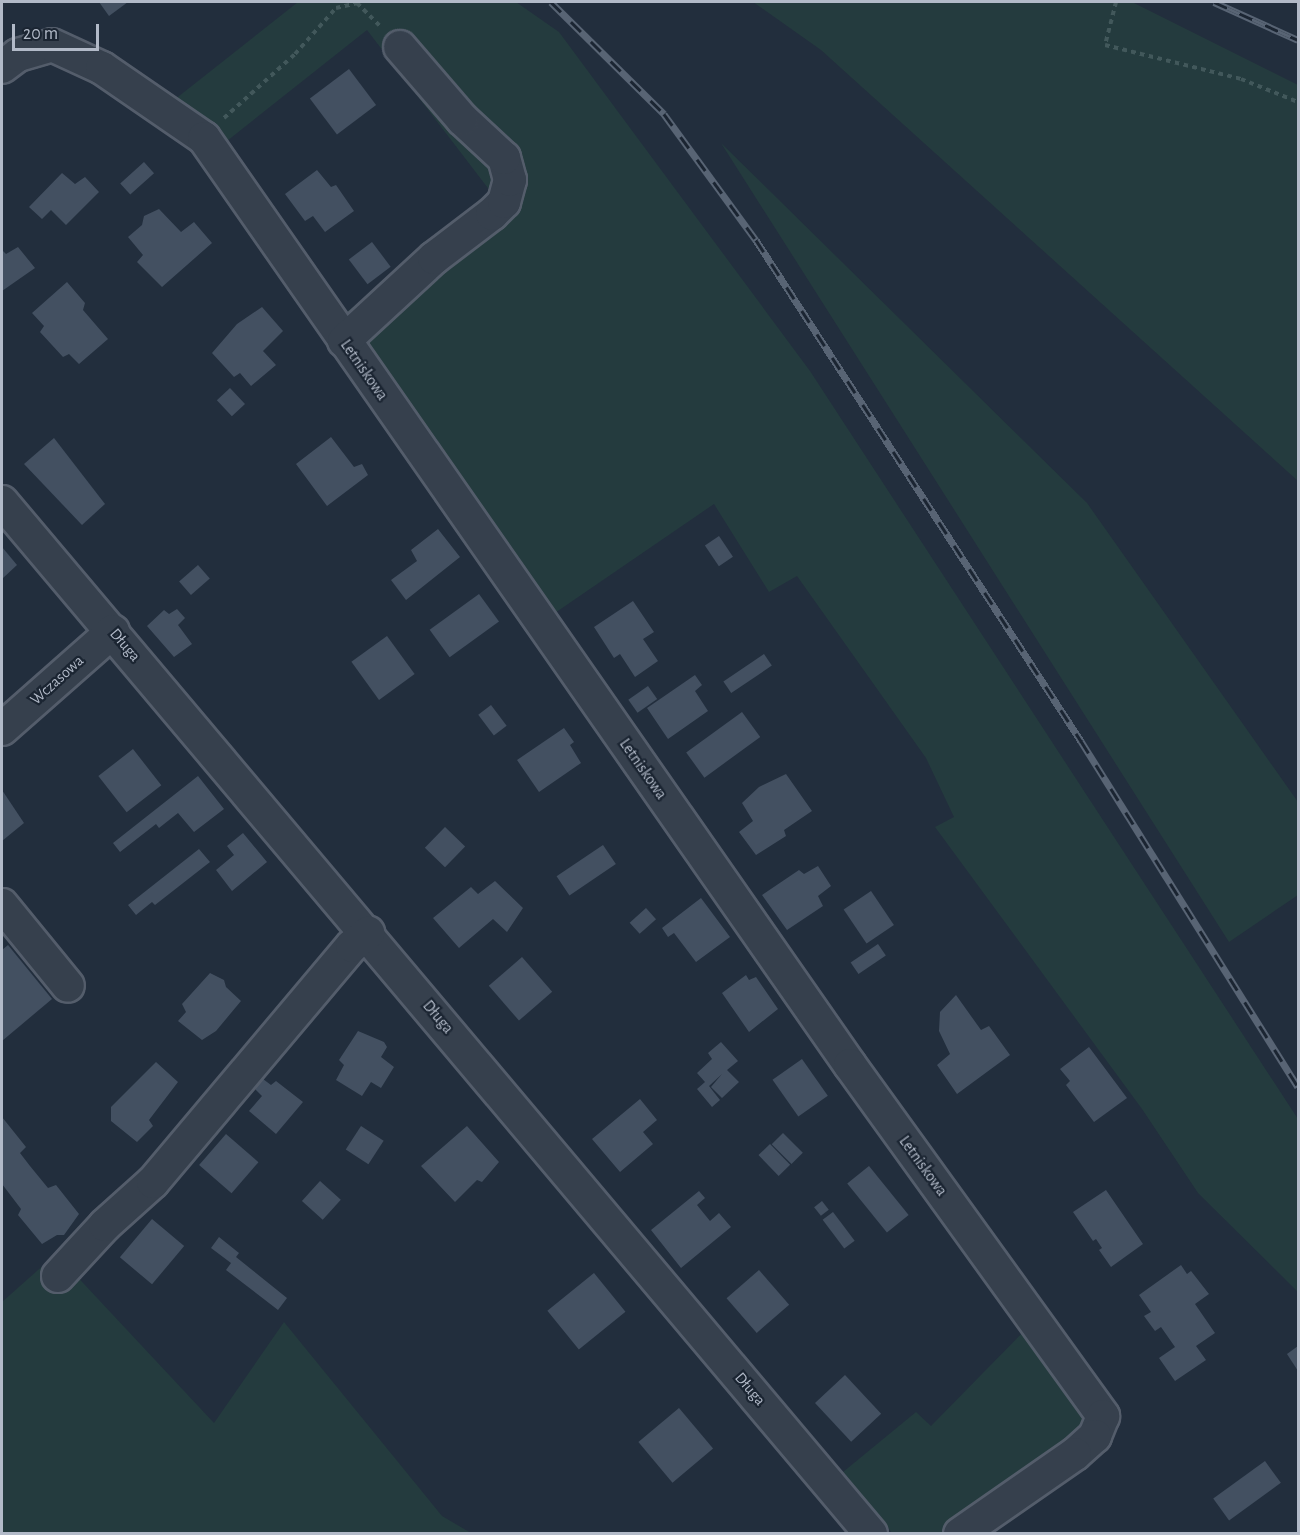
<!DOCTYPE html>
<meta charset="utf-8">
<style>
body{margin:0}
#map{position:relative;width:1300px;height:1535px;overflow:hidden;background:#222e3d;font-family:"Alegreya Sans",sans-serif}
div>[style]{position:absolute}
.green>*{inset:0;background:#243b3e}
.building>*{inset:0;background:#435061;transform-origin:0 0}
.path>*{height:4px;margin-top:-2px;transform-origin:0;background:repeating-linear-gradient(90deg,#42585b 0 4.5px,transparent 0 9px)}
.roads{filter:drop-shadow(2px 0 #545d6b) drop-shadow(-2px 0 #545d6b) drop-shadow(0 2px #545d6b) drop-shadow(0 -2px #545d6b)}
.minor>*{height:32px;margin:-16px;padding:0 16px;transform-origin:16px;border-radius:16px;background:#36404d}
.rail>*{height:7px;margin-top:-3.5px;transform-origin:0;background:repeating-linear-gradient(90deg,#1b2532 0 14px,#586474 0 28px);box-sizing:border-box;border-block:2px solid #586474}
span{translate:-50% -50%;white-space:nowrap;text-align:center;line-height:1.15;-webkit-text-stroke:4.5px #1b2532;paint-order:stroke}
.street-label{font-size:16px;color:#b2bac8}
.frame{position:absolute;inset:0;border:3px solid #b2bac8;pointer-events:none}
.scale{position:absolute;left:12px;top:24px;width:87px;height:27px;box-sizing:border-box;border:3px solid #b2bac8;border-top:0;padding-left:8px;font-size:18px;line-height:21px;white-space:nowrap;color:#b2bac8;-webkit-text-stroke:4px #1b2532;paint-order:stroke}
</style>
<div id="map">
<div class="green">
<div style="clip-path:polygon(298px 2px,516px 2px,559px 32px,810px 371px,1298px 1119px,1298px 1292px,1198px 1193px,1142px 1109px,935px 827px,954px 817px,926px 758px,797px 576px,769px 592px,714px 504px,533px 628px,321px 331px,497px 200px,367px 30px,222px 145px,174px 100px)"></div>
<div style="clip-path:polygon(753px 2px,1132px 2px,1298px 85px,1298px 481px,821px 50px)"></div>
<div style="clip-path:polygon(721px 143px,1087px 503px,1298px 802px,1298px 895px,1229px 942px)"></div>
<div style="clip-path:polygon(56px 1254px,214px 1423px,284px 1322px,442px 1516px,471px 1533px,2px 1533px,2px 1302px)"></div>
<div style="clip-path:polygon(1026px 1329px,1087px 1412px,1085px 1431px,1069px 1448px,942px 1533px,892px 1533px,843px 1472px,916px 1412px,931px 1426px)"></div>
</div>
<div class="building">
<div style="clip-path:polygon(99px 2px,128px 2px,109px 16px)"></div>
<div style="left:349px;top:69px;width:45px;height:49px;rotate:53deg"></div>
<div style="left:144px;top:162px;width:15px;height:32px;rotate:48deg"></div>
<div style="clip-path:polygon(317px 170px,331px 187px,336px 185px,354px 211px,325px 232px,313px 216px,305px 221px,285px 194px)"></div>
<div style="clip-path:polygon(62px 173px,75px 184px,85px 177px,99px 192px,66px 225px,51px 210px,42px 219px,29px 207px)"></div>
<div style="clip-path:polygon(159px 209px,181px 232px,194px 222px,212px 243px,162px 287px,137px 262px,143px 255px,128px 237px,142px 225px,144px 216px)"></div>
<div style="left:372px;top:242px;width:31px;height:29px;rotate:53deg"></div>
<div style="clip-path:polygon(18px 247px,35px 268px,2px 291px,2px 250px,6px 254px)"></div>
<div style="clip-path:polygon(67px 282px,85px 303px,83px 310px,108px 339px,79px 364px,69px 354px,63px 357px,40px 332px,44px 326px,32px 313px)"></div>
<div style="clip-path:polygon(262px 307px,283px 331px,263px 351px,276px 365px,251px 386px,240px 373px,234px 377px,212px 353px,237px 324px)"></div>
<div style="left:230px;top:388px;width:22px;height:18px;rotate:47deg"></div>
<div style="clip-path:polygon(331px 437px,354px 467px,362px 464px,368px 475px,327px 506px,296px 464px)"></div>
<div style="clip-path:polygon(54px 438px,105px 504px,82px 525px,24px 464px)"></div>
<div style="clip-path:polygon(438px 529px,460px 557px,406px 600px,391px 580px,417px 561px,411px 550px)"></div>
<div style="left:719px;top:536px;width:25px;height:17px;rotate:56deg"></div>
<div style="clip-path:polygon(2px 547px,17px 565px,2px 579px)"></div>
<div style="left:198px;top:565px;width:18px;height:25px;rotate:49deg"></div>
<div style="left:479px;top:594px;width:34px;height:61px;rotate:54deg"></div>
<div style="clip-path:polygon(633px 601px,654px 632px,643px 639px,658px 661px,635px 677px,620px 654px,614px 658px,594px 627px)"></div>
<div style="clip-path:polygon(177px 609px,185px 618px,178px 625px,192px 644px,174px 657px,147px 626px,164px 610px,169px 614px)"></div>
<div style="left:387px;top:636px;width:47px;height:44px;rotate:54deg"></div>
<div style="left:764px;top:654px;width:14px;height:49px;rotate:56deg"></div>
<div style="clip-path:polygon(695px 675px,702px 685px,695px 691px,708px 711px,668px 739px,647px 708px)"></div>
<div style="left:648px;top:686px;width:16px;height:24px;rotate:55deg"></div>
<div style="left:491px;top:705px;width:26px;height:16px;rotate:53deg"></div>
<div style="left:742px;top:712px;width:31px;height:69px;rotate:54deg"></div>
<div style="clip-path:polygon(564px 728px,574px 742px,570px 745px,581px 763px,539px 792px,517px 760px)"></div>
<div style="left:133px;top:749px;width:46px;height:44px;rotate:52deg"></div>
<div style="clip-path:polygon(786px 774px,812px 811px,784px 830px,786px 836px,756px 855px,739px 832px,753px 821px,742px 803px,759px 787px)"></div>
<div style="clip-path:polygon(198px 776px,224px 809px,194px 832px,178px 813px,159px 828px,156px 824px,120px 852px,113px 843px)"></div>
<div style="clip-path:polygon(2px 790px,24px 823px,2px 841px)"></div>
<div style="left:445px;top:827px;width:28px;height:29px;rotate:44deg"></div>
<div style="clip-path:polygon(243px 833px,267px 862px,232px 891px,216px 870px,234px 855px,227px 846px)"></div>
<div style="left:603px;top:845px;width:23px;height:56px;rotate:56deg"></div>
<div style="clip-path:polygon(199px 849px,210px 862px,155px 905px,152px 902px,136px 915px,128px 905px)"></div>
<div style="clip-path:polygon(818px 866px,831px 886px,818px 896px,823px 906px,787px 930px,762px 895px,799px 870px,804px 874px)"></div>
<div style="clip-path:polygon(495px 881px,523px 908px,507px 932px,493px 919px,459px 948px,433px 918px,471px 887px,478px 894px)"></div>
<div style="left:871px;top:891px;width:41px;height:33px;rotate:56deg"></div>
<div style="clip-path:polygon(701px 898px,730px 937px,696px 962px,674px 933px,668px 937px,662px 928px)"></div>
<div style="left:646px;top:908px;width:15px;height:22px;rotate:48deg"></div>
<div style="left:878px;top:944px;width:14px;height:33px;rotate:56deg"></div>
<div style="clip-path:polygon(8px 945px,52px 999px,2px 1041px,2px 950px)"></div>
<div style="left:522px;top:957px;width:46px;height:44px;rotate:49deg"></div>
<div style="clip-path:polygon(210px 973px,224px 980px,226px 987px,241px 1001px,216px 1031px,202px 1040px,178px 1021px,186px 1012px,182px 1004px)"></div>
<div style="clip-path:polygon(746px 975px,749px 980px,756px 977px,778px 1009px,749px 1032px,722px 993px)"></div>
<div style="clip-path:polygon(956px 995px,981px 1030px,989px 1026px,1010px 1055px,957px 1094px,937px 1065px,950px 1054px,939px 1031px,940px 1012px)"></div>
<div style="clip-path:polygon(358px 1031px,384px 1042px,387px 1047px,381px 1057px,394px 1067px,381px 1088px,371px 1082px,362px 1096px,336px 1080px,344px 1065px,339px 1060px)"></div>
<div style="clip-path:polygon(721px 1042px,738px 1061px,727px 1070px,739px 1082px,722px 1098px,711px 1087px,722px 1074px,709px 1086px,720px 1100px,712px 1107px,697px 1089px,705px 1082px,697px 1073px,712px 1059px,708px 1053px)"></div>
<div style="clip-path:polygon(1089px 1047px,1127px 1098px,1094px 1122px,1066px 1085px,1070px 1081px,1060px 1069px)"></div>
<div style="left:802px;top:1059px;width:45px;height:36px;rotate:55deg"></div>
<div style="clip-path:polygon(156px 1062px,178px 1082px,149px 1120px,153px 1126px,137px 1142px,111px 1121px,111px 1107px)"></div>
<div style="clip-path:polygon(263px 1079px,271px 1085px,276px 1081px,303px 1102px,276px 1134px,249px 1111px,262px 1096px,255px 1089px)"></div>
<div style="clip-path:polygon(640px 1099px,657px 1120px,643px 1132px,653px 1144px,620px 1172px,592px 1139px)"></div>
<div style="clip-path:polygon(2px 1117px,26px 1147px,20px 1153px,30px 1166px,48px 1188px,56px 1185px,79px 1214px,64px 1235px,57px 1235px,42px 1244px,18px 1215px,21px 1209px,2px 1184px)"></div>
<div style="left:361px;top:1126px;width:27px;height:28px;rotate:33deg"></div>
<div style="clip-path:polygon(467px 1126px,499px 1162px,482px 1182px,477px 1180px,455px 1202px,421px 1166px)"></div>
<div style="left:783px;top:1133px;width:28px;height:16px;rotate:45deg"></div>
<div style="left:226px;top:1134px;width:43px;height:41px;rotate:41deg"></div>
<div style="left:770px;top:1144px;width:29px;height:16px;rotate:46deg"></div>
<div style="left:869px;top:1166px;width:63px;height:28px;rotate:51deg"></div>
<div style="left:320px;top:1181px;width:28px;height:27px;rotate:42deg"></div>
<div style="clip-path:polygon(1106px 1190px,1143px 1244px,1111px 1267px,1099px 1250px,1102px 1248px,1096px 1239px,1093px 1241px,1073px 1212px)"></div>
<div style="clip-path:polygon(699px 1191px,705px 1198px,697px 1205px,710px 1221px,719px 1213px,731px 1227px,681px 1268px,651px 1230px)"></div>
<div style="left:822px;top:1201px;width:11px;height:10px;rotate:52deg"></div>
<div style="left:833px;top:1212px;width:36px;height:13px;rotate:53deg"></div>
<div style="left:152px;top:1219px;width:42px;height:50px;rotate:40deg"></div>
<div style="clip-path:polygon(219px 1237px,239px 1253px,236px 1257px,287px 1298px,278px 1310px,226px 1270px,231px 1263px,211px 1248px)"></div>
<div style="clip-path:polygon(1181px 1265px,1187px 1274px,1191px 1271px,1209px 1294px,1195px 1304px,1215px 1333px,1196px 1346px,1206px 1360px,1175px 1381px,1159px 1358px,1175px 1347px,1161px 1327px,1155px 1331px,1144px 1316px,1151px 1312px,1139px 1295px)"></div>
<div style="left:759px;top:1270px;width:46px;height:43px;rotate:49deg"></div>
<div style="left:594px;top:1273px;width:50px;height:60px;rotate:51deg"></div>
<div style="clip-path:polygon(1298px 1346px,1298px 1371px,1287px 1354px)"></div>
<div style="left:845px;top:1375px;width:53px;height:41px;rotate:47deg"></div>
<div style="left:679px;top:1408px;width:53px;height:53px;rotate:50deg"></div>
<div style="left:1265px;top:1461px;width:27px;height:64px;rotate:54deg"></div>
</div>
<div class="path">
<div style="left:1116px;top:2px;width:44px;rotate:104.3deg"></div>
<div style="left:1105px;top:45px;width:140px;rotate:14deg"></div>
<div style="left:1241px;top:79px;width:61px;rotate:22deg"></div>
<div style="left:224px;top:118px;width:96px;rotate:-42deg"></div>
<div style="left:295px;top:54px;width:62px;rotate:-48.3deg"></div>
<div style="left:336px;top:8px;width:22px;rotate:-13deg"></div>
<div style="left:357px;top:3px;width:33px;rotate:45deg"></div>
</div>
<div class="roads">
<div class="minor">
<div style="left:2px;top:67px;width:20px;rotate:-37deg"></div>
<div style="left:18px;top:55px;width:35px;rotate:-16deg"></div>
<div style="left:52px;top:45px;width:55px;rotate:24.7deg"></div>
<div style="left:102px;top:68px;width:124px;rotate:34.5deg"></div>
<div style="left:204px;top:138px;width:1130px;rotate:55.13deg"></div>
<div style="left:850px;top:1065px;width:433px;rotate:54.2deg"></div>
<div style="left:1103px;top:1416px;width:22px;rotate:112deg"></div>
<div style="left:1095px;top:1436px;width:27px;rotate:138deg"></div>
<div style="left:1075px;top:1454px;width:140px;rotate:145.2deg"></div>
<div style="left:344px;top:341px;width:122px;rotate:-42.7deg"></div>
<div style="left:434px;top:258px;width:73px;rotate:-37.2deg"></div>
<div style="left:492px;top:214px;width:17px;rotate:-45deg"></div>
<div style="left:504px;top:202px;width:23px;rotate:-75deg"></div>
<div style="left:510px;top:180px;width:23px;rotate:-105deg"></div>
<div style="left:504px;top:158px;width:57px;rotate:-137.1deg"></div>
<div style="left:462px;top:119px;width:95px;rotate:-130.7deg"></div>
<div style="left:2px;top:502px;width:1349px;rotate:49.9deg"></div>
<div style="left:2px;top:729px;width:148px;rotate:-41.4deg"></div>
<div style="left:2px;top:905px;width:104px;rotate:50.8deg"></div>
<div style="left:58px;top:1276px;width:69px;rotate:-47.3deg"></div>
<div style="left:105px;top:1225px;width:64px;rotate:-41.9deg"></div>
<div style="left:153px;top:1182px;width:309px;rotate:-49.9deg"></div>
<div style="left:352px;top:946px;width:21px;rotate:-39deg"></div>
</div>
</div>
<div class="rail">
<div style="left:551px;top:2px;width:159px;rotate:44.7deg"></div>
<div style="left:664px;top:114px;width:156px;rotate:53.9deg"></div>
<div style="left:756px;top:240px;width:597px;rotate:57.03deg"></div>
<div style="left:1081px;top:741px;width:408px;rotate:57.9deg"></div>
<div style="left:1214px;top:2px;width:92px;rotate:24.3deg"></div>
</div>
<div class="street-label">
<span style="left:364px;top:370px;rotate:55deg">Letniskowa</span>
<span style="left:125px;top:645px;rotate:50deg">Długa</span>
<span style="left:57px;top:680px;rotate:-42deg">Wczasowa</span>
<span style="left:643px;top:769px;rotate:55deg">Letniskowa</span>
<span style="left:438px;top:1017px;rotate:50deg">Długa</span>
<span style="left:923px;top:1166px;rotate:54deg">Letniskowa</span>
<span style="left:750px;top:1389px;rotate:50deg">Długa</span>
</div>
<div class="frame"></div>
<div class="scale">20 m</div>
</div>
